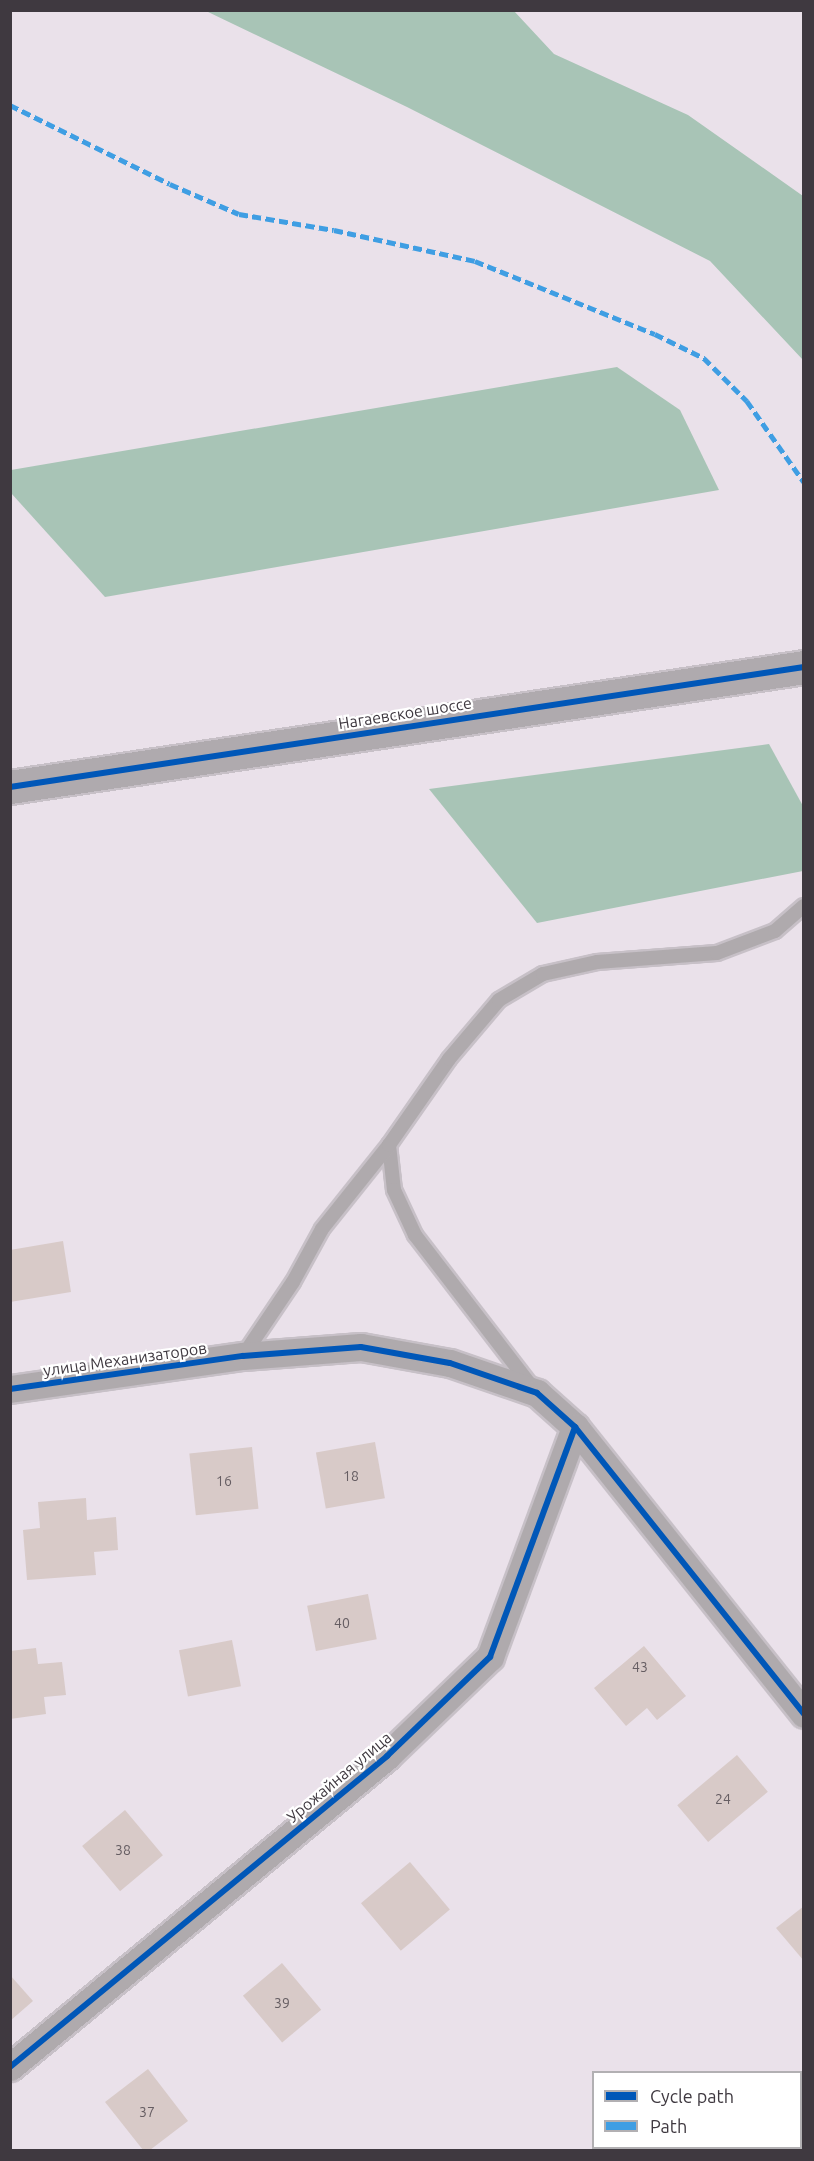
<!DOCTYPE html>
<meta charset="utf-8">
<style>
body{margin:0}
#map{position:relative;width:814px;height:2161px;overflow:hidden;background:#eae1ea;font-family:Ubuntu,sans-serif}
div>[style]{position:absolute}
.forest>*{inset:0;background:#a8c4b6}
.building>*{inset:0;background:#d8cac8;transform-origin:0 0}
.roads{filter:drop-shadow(2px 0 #c7c0c7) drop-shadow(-2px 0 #c7c0c7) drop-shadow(0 2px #c7c0c7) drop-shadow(0 -2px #c7c0c7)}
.lane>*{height:14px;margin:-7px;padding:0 7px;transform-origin:7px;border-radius:7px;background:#afaaad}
.street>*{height:27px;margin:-13.5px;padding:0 13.5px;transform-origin:13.5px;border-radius:13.5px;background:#afaaad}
.secondary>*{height:33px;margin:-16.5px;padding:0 16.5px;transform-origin:16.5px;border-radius:16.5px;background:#afaaae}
.quiet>*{height:4.5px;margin-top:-2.25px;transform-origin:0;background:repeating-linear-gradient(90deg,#3f9ee3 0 9px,transparent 0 13.5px)}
.cycleway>*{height:6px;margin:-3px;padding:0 3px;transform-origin:3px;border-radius:3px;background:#0057b8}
span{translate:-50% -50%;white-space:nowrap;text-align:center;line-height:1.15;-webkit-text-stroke:4.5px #fff;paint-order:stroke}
.number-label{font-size:14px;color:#655d62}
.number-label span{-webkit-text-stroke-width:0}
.street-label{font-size:16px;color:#3f3940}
.frame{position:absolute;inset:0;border:12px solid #3f3940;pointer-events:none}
.legend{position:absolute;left:592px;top:2071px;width:210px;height:78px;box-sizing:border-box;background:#fff;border:2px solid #b2b0b3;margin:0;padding:8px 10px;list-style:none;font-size:18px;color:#3f3940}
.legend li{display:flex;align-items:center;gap:12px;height:30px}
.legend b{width:30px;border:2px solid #b2b0b3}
</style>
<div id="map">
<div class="forest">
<div style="clip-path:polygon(206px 11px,514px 11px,554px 54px,688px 115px,803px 196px,803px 360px,710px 261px,407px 107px)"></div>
<div style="clip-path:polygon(617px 367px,680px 410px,719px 490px,105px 597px,11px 493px,11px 470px)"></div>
<div style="clip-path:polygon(769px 744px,803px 806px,803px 871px,537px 923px,429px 789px)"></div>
</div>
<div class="building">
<div style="clip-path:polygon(63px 1241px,71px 1292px,10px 1302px,10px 1250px)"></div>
<div style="left:375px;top:1442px;width:57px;height:60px;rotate:80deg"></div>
<div style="left:252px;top:1447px;width:62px;height:63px;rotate:84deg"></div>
<div style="clip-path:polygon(86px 1498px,87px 1520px,116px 1517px,118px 1550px,94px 1552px,96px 1575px,27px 1580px,23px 1530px,40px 1528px,38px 1502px)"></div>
<div style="left:368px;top:1594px;width:46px;height:62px;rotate:79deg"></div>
<div style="left:232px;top:1640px;width:47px;height:54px;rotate:79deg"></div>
<div style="clip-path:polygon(644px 1646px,686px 1696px,657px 1720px,647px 1708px,626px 1726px,594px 1688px)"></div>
<div style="clip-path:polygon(36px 1648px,38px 1664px,62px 1662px,66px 1695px,44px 1697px,46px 1714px,10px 1719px,10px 1651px)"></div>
<div style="left:737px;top:1755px;width:48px;height:78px;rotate:50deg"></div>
<div style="left:125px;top:1810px;width:59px;height:56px;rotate:50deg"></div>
<div style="left:410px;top:1862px;width:62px;height:64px;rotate:50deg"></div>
<div style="clip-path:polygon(804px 1906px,804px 1961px,776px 1928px)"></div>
<div style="left:282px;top:1963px;width:61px;height:51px;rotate:50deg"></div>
<div style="clip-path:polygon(10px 1975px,33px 2001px,10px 2021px)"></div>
<div style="clip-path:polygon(148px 2069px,188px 2121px,150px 2150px,143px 2150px,105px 2102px)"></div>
<div style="left:695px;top:2148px;width:79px;height:4px"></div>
</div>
<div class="roads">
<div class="lane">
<div style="left:389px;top:1145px;width:45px;rotate:83.7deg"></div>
<div style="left:394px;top:1190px;width:50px;rotate:65deg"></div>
<div style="left:415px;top:1235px;width:192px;rotate:52.4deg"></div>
<div style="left:243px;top:1356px;width:89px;rotate:-56deg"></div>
<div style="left:293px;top:1282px;width:60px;rotate:-61.3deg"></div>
<div style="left:322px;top:1229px;width:107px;rotate:-51.4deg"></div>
<div style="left:389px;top:1145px;width:105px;rotate:-55.1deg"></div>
<div style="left:449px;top:1059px;width:77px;rotate:-49.7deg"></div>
<div style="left:499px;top:1000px;width:51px;rotate:-30.6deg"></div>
<div style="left:543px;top:974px;width:55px;rotate:-12.5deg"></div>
<div style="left:597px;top:962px;width:120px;rotate:-4.3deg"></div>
<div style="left:717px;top:953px;width:62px;rotate:-20.8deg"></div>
<div style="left:775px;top:931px;width:38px;rotate:-41deg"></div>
</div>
<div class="street">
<div style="left:10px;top:1389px;width:235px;rotate:-8.1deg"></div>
<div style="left:243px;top:1356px;width:118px;rotate:-4.4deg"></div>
<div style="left:361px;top:1347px;width:90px;rotate:10.2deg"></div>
<div style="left:450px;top:1363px;width:92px;rotate:19deg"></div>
<div style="left:537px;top:1393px;width:51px;rotate:41.8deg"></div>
<div style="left:575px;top:1427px;width:367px;rotate:51.4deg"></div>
<div style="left:10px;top:2067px;width:489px;rotate:-39.5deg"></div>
<div style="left:387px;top:1756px;width:143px;rotate:-43.9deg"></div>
<div style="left:490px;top:1657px;width:245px;rotate:-69.7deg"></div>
</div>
<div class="secondary">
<div style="left:10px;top:787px;width:803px;rotate:-8.59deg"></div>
</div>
</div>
<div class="quiet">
<div style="left:10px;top:105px;width:178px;rotate:26.3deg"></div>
<div style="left:170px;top:184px;width:75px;rotate:23.5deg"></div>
<div style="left:239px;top:214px;width:96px;rotate:9.6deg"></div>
<div style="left:334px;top:230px;width:144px;rotate:12.4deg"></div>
<div style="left:475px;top:261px;width:194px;rotate:22.1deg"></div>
<div style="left:655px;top:334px;width:55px;rotate:26.1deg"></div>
<div style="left:704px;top:358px;width:61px;rotate:45deg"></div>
<div style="left:747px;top:401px;width:99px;rotate:54.9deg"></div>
</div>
<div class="cycleway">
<div style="left:10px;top:787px;width:803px;rotate:-8.59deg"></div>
<div style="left:10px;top:1389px;width:235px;rotate:-8.1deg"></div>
<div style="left:243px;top:1356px;width:118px;rotate:-4.4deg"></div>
<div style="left:361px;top:1347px;width:90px;rotate:10.2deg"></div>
<div style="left:450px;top:1363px;width:92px;rotate:19deg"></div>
<div style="left:537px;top:1393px;width:51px;rotate:41.8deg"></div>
<div style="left:575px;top:1427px;width:367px;rotate:51.4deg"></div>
<div style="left:10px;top:2067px;width:489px;rotate:-39.5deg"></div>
<div style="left:387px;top:1756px;width:143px;rotate:-43.9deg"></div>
<div style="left:490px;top:1657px;width:245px;rotate:-69.7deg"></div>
</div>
<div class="number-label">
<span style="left:351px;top:1476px">18</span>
<span style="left:224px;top:1481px">16</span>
<span style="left:342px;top:1623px">40</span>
<span style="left:640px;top:1667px">43</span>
<span style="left:723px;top:1799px">24</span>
<span style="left:123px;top:1850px">38</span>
<span style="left:282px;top:2003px">39</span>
<span style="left:147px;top:2112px">37</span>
</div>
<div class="street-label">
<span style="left:405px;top:713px;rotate:-9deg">Нагаевское шоссе</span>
<span style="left:125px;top:1359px;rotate:-8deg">улица Механизаторов</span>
<span style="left:339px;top:1777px;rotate:-40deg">Урожайная улица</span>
</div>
<div class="frame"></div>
<ul class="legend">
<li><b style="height:8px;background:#0057b8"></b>Cycle path</li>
<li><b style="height:8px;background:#3f9ee3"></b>Path</li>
</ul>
</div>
